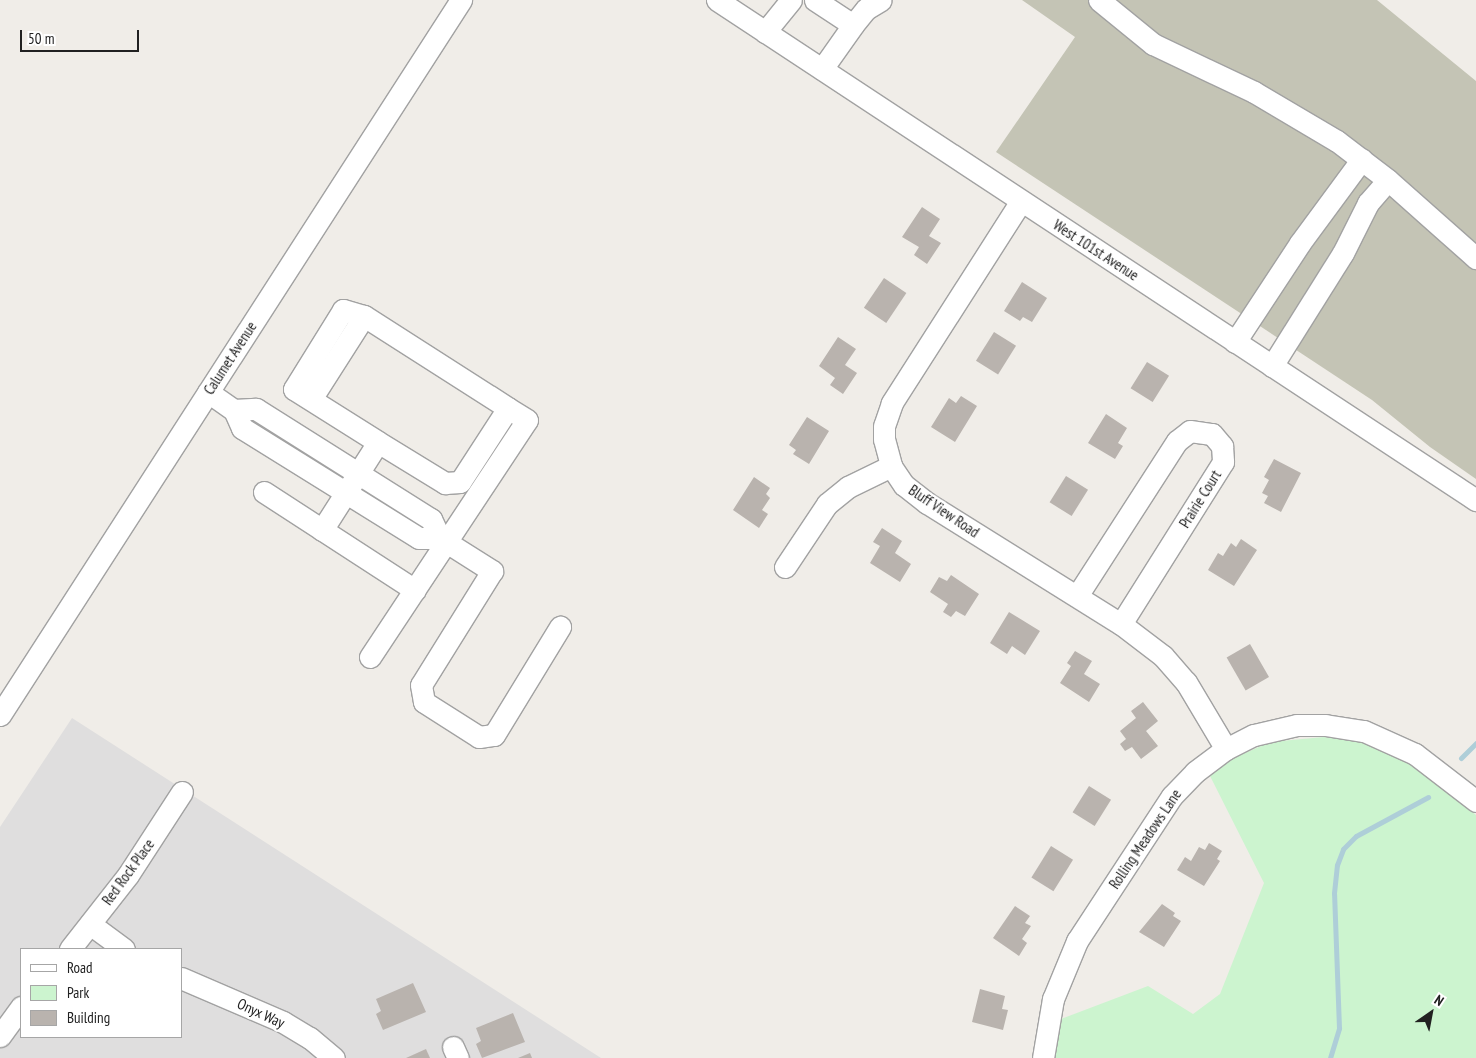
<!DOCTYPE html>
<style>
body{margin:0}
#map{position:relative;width:1476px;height:1058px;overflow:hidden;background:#f0ede8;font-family:"PT Sans Narrow",sans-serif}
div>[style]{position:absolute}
.residential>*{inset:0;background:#dfdede}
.construction>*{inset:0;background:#c4c4b5}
.park>*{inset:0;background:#ccf4cf}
.stream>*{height:5px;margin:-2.5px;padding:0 2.5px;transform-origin:2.5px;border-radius:2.5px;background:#aeced8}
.building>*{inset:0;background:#b9b3ae;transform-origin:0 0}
.roads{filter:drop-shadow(1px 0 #a2a2a2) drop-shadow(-1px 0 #a2a2a2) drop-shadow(0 1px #a2a2a2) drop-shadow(0 -1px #a2a2a2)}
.minor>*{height:21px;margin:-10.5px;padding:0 10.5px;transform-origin:10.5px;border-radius:10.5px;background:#fff}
span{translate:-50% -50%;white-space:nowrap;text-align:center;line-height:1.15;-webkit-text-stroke:4.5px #fff;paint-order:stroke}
.street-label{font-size:15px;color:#212121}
.legend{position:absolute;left:20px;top:948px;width:162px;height:90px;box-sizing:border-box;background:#fff;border:1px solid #a6a6a6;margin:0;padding:6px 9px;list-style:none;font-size:15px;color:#212121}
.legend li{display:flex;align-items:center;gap:10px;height:25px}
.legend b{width:25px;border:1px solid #a6a6a6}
.north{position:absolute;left:1406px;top:988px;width:50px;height:50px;-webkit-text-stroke:4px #fff;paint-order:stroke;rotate:33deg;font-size:14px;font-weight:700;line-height:20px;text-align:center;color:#212121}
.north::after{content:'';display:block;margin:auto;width:18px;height:22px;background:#212121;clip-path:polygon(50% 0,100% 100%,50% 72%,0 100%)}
.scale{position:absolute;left:20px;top:30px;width:119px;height:22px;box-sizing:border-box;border:2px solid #212121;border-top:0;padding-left:6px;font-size:15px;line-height:18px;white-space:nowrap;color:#212121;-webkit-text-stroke:4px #fff;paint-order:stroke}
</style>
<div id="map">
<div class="residential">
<div style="clip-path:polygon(evenodd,72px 718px,601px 1058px,0 1058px,0 827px,72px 718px,21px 949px,181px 949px,181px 1037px,21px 1037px,21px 949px)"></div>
</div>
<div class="construction">
<div style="clip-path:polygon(1022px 0,1377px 0,1476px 81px,1476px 479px,1430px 447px,1372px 400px,996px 152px,1075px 37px)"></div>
</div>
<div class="park">
<div style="clip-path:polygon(1324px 737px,1362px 742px,1411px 763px,1476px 815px,1476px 1058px,1054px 1058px,1061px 1019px,1148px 986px,1193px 1014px,1220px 994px,1264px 883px,1210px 776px,1234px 758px,1270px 742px)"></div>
</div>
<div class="stream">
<div style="left:1461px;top:758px;width:21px;rotate:-45deg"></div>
<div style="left:1330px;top:1058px;width:31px;rotate:-73deg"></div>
<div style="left:1339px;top:1028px;width:135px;rotate:-92.1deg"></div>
<div style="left:1334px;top:893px;width:28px;rotate:-84deg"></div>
<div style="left:1337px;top:865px;width:17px;rotate:-69deg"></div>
<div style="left:1343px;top:849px;width:18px;rotate:-45deg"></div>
<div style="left:1356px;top:836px;width:82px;rotate:-28.4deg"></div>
</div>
<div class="building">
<div style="clip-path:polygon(922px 207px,940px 219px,929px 236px,941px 243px,927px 264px,914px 255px,919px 247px,902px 237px)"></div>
<div style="left:884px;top:278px;width:27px;height:36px;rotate:34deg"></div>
<div style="clip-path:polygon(1022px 282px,1047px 298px,1032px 322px,1023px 317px,1020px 321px,1004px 311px)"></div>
<div style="left:994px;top:332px;width:26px;height:34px;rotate:32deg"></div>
<div style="clip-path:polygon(838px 337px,856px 349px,845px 365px,857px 373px,843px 394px,830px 385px,835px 378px,819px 366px)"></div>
<div style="left:1147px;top:362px;width:26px;height:31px;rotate:32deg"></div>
<div style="clip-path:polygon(961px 396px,977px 406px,955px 442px,931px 427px,949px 398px,956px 403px)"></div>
<div style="clip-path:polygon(1106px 414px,1127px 428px,1118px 443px,1123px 446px,1115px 459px,1088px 443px)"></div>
<div style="clip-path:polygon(807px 417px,829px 431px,809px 464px,793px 454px,796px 450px,789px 445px)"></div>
<div style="clip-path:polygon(1274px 459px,1301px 473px,1281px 512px,1264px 503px,1268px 496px,1262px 493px,1269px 480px,1264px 477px)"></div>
<div style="left:1066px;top:476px;width:26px;height:31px;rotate:32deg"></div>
<div style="clip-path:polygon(754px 477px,770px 488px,766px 494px,770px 498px,762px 510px,768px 514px,759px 528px,733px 510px)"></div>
<div style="clip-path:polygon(882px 528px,902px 541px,895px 553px,911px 564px,900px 582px,870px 563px,880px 546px,873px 542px)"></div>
<div style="clip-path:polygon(1241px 539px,1257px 550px,1234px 586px,1208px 570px,1218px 553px,1223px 556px,1231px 543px,1236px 547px)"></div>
<div style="clip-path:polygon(951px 575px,979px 594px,965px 616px,956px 611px,951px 617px,943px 612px,948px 604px,930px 592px,939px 577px,947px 581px)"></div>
<div style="clip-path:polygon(1009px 612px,1040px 631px,1025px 655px,1012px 646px,1007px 654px,990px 643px)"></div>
<div style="left:1250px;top:644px;width:38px;height:27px;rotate:60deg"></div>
<div style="clip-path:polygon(1075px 651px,1092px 661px,1084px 674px,1100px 684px,1089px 702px,1060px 683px,1071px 666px,1067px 663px)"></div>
<div style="clip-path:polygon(1143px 702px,1158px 721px,1146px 731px,1158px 746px,1141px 759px,1132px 747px,1125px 751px,1120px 744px,1126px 739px,1120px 731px,1136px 718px,1131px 711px)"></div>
<div style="left:1089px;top:786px;width:26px;height:31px;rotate:32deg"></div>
<div style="clip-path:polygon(1209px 843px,1222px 851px,1217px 859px,1220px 861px,1204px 886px,1177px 870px,1185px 857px,1191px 861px,1199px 847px,1205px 850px)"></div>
<div style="left:1051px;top:846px;width:26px;height:37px;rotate:32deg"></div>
<div style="clip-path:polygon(1162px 904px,1175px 913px,1173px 916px,1181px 921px,1164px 947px,1139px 932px)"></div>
<div style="clip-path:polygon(1015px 906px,1030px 916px,1025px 923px,1031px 926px,1022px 939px,1027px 943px,1019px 956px,993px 938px)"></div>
<div style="clip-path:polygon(413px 983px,426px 1012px,383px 1030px,376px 1014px,381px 1011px,376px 999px)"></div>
<div style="clip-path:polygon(980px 989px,1005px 996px,1002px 1009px,1008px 1010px,1003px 1030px,972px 1022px)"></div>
<div style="clip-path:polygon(513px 1013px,525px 1042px,482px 1058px,476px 1044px,481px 1041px,476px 1028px)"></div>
<div style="clip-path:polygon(426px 1049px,430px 1058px,406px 1058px)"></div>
<div style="clip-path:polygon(530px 1053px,532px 1058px,518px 1058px)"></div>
</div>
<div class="roads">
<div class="minor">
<div style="left:717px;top:0;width:909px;rotate:33.38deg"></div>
<div style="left:815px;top:0;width:45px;rotate:33.3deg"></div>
<div style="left:1099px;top:0;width:70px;rotate:39.2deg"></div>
<div style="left:1153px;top:44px;width:112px;rotate:25.4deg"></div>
<div style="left:1254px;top:92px;width:96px;rotate:30.6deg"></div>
<div style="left:1337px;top:141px;width:64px;rotate:37.4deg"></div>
<div style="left:1388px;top:180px;width:118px;rotate:41.6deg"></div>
<div style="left:765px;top:32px;width:41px;rotate:-50.9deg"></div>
<div style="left:822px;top:69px;width:54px;rotate:-54.8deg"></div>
<div style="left:853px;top:25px;width:21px;rotate:-51deg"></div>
<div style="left:866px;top:9px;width:17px;rotate:-31deg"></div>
<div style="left:1021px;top:201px;width:240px;rotate:122.6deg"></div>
<div style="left:892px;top:403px;width:24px;rotate:109deg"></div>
<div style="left:884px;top:426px;width:13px;rotate:90deg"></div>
<div style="left:884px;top:439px;width:28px;rotate:75deg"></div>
<div style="left:891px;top:466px;width:23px;rotate:56deg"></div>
<div style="left:904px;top:485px;width:29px;rotate:38deg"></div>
<div style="left:927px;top:503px;width:229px;rotate:32deg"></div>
<div style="left:1121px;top:624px;width:53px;rotate:37.3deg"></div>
<div style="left:1163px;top:656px;width:35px;rotate:49deg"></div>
<div style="left:1186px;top:682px;width:78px;rotate:59.2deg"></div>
<div style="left:1235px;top:342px;width:118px;rotate:-56.7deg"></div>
<div style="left:1300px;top:243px;width:104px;rotate:-53.6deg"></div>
<div style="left:1272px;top:366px;width:133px;rotate:-57.9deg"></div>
<div style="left:1343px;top:253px;width:56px;rotate:-63.4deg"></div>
<div style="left:1368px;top:203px;width:30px;rotate:-49deg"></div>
<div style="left:208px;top:392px;width:32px;rotate:35deg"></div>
<div style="left:234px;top:410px;width:20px;rotate:66deg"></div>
<div style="left:242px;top:428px;width:208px;rotate:31.9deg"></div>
<div style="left:419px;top:538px;width:21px"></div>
<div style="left:311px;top:399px;width:98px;rotate:-57.4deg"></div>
<div style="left:234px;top:410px;width:22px;rotate:-3deg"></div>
<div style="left:256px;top:409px;width:207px;rotate:32.2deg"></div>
<div style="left:431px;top:519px;width:21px;rotate:65deg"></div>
<div style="left:440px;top:538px;width:62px;rotate:32.4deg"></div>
<div style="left:492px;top:571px;width:134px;rotate:121.9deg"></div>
<div style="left:421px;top:685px;width:17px;rotate:80deg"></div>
<div style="left:424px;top:702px;width:65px;rotate:32.5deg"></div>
<div style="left:479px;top:737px;width:15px;rotate:-8deg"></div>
<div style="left:494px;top:735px;width:127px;rotate:-58.6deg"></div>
<div style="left:264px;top:492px;width:180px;rotate:33deg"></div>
<div style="left:322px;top:530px;width:104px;rotate:-57.5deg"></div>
<div style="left:378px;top:442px;width:79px;rotate:31.5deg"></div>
<div style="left:445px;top:483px;width:15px;rotate:-4deg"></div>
<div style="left:460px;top:482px;width:88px;rotate:-57deg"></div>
<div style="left:508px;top:408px;width:171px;rotate:-147.4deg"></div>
<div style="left:364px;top:316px;width:22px;rotate:-164deg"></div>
<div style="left:343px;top:310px;width:93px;rotate:121.8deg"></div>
<div style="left:294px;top:389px;width:99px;rotate:32.2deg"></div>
<div style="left:785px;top:567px;width:76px;rotate:-56.3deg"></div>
<div style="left:827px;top:504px;width:27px;rotate:-39deg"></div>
<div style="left:848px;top:487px;width:48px;rotate:-26deg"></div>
<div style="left:1077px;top:596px;width:184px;rotate:-57.2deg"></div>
<div style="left:1177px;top:441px;width:16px;rotate:-38deg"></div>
<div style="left:1190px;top:431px;width:22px;rotate:8deg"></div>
<div style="left:1212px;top:434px;width:16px;rotate:50deg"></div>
<div style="left:1222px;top:446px;width:16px;rotate:86deg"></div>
<div style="left:1223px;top:462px;width:191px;rotate:122.2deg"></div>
<div style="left:370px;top:657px;width:284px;rotate:-56.5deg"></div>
<div style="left:527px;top:420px;width:22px;rotate:-148deg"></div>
<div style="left:0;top:715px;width:851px;rotate:-57.19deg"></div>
<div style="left:90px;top:924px;width:42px;rotate:36.3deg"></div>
<div style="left:70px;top:949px;width:94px;rotate:-51.9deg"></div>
<div style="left:128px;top:875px;width:99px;rotate:-57deg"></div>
<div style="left:181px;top:978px;width:111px;rotate:23.3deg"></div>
<div style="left:283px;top:1022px;width:31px;rotate:31deg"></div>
<div style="left:310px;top:1038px;width:31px;rotate:40deg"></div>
<div style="left:0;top:1036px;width:36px;rotate:-54deg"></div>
<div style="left:453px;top:1047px;width:12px;rotate:66deg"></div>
<div style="left:1043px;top:1058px;width:60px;rotate:-80.4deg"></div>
<div style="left:1053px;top:999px;width:63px;rotate:-67.5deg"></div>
<div style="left:1077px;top:941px;width:173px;rotate:-56.8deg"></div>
<div style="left:1172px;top:796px;width:33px;rotate:-46deg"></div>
<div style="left:1195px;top:772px;width:39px;rotate:-37deg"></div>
<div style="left:1226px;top:749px;width:31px;rotate:-27deg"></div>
<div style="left:1254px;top:735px;width:44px;rotate:-13.1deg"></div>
<div style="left:1297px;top:725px;width:28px"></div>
<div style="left:1325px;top:725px;width:39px;rotate:9deg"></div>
<div style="left:1364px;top:731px;width:56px;rotate:24.3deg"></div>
<div style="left:1415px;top:754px;width:77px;rotate:37.6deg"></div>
</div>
</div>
<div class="street-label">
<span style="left:1096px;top:250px;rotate:33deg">West 101st Avenue</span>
<span style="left:230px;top:358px;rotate:-57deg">Calumet Avenue</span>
<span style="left:1200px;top:499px;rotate:-58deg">Prairie Court</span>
<span style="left:944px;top:511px;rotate:34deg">Bluff View Road</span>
<span style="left:1145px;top:839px;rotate:-56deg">Rolling Meadows Lane</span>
<span style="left:128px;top:872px;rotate:-54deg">Red Rock Place</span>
<span style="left:261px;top:1013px;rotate:25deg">Onyx Way</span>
</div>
<ul class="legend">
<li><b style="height:6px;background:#fff"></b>Road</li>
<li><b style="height:14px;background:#ccf4cf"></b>Park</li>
<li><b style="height:14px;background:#b9b3ae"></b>Building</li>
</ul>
<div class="north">N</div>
<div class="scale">50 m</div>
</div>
